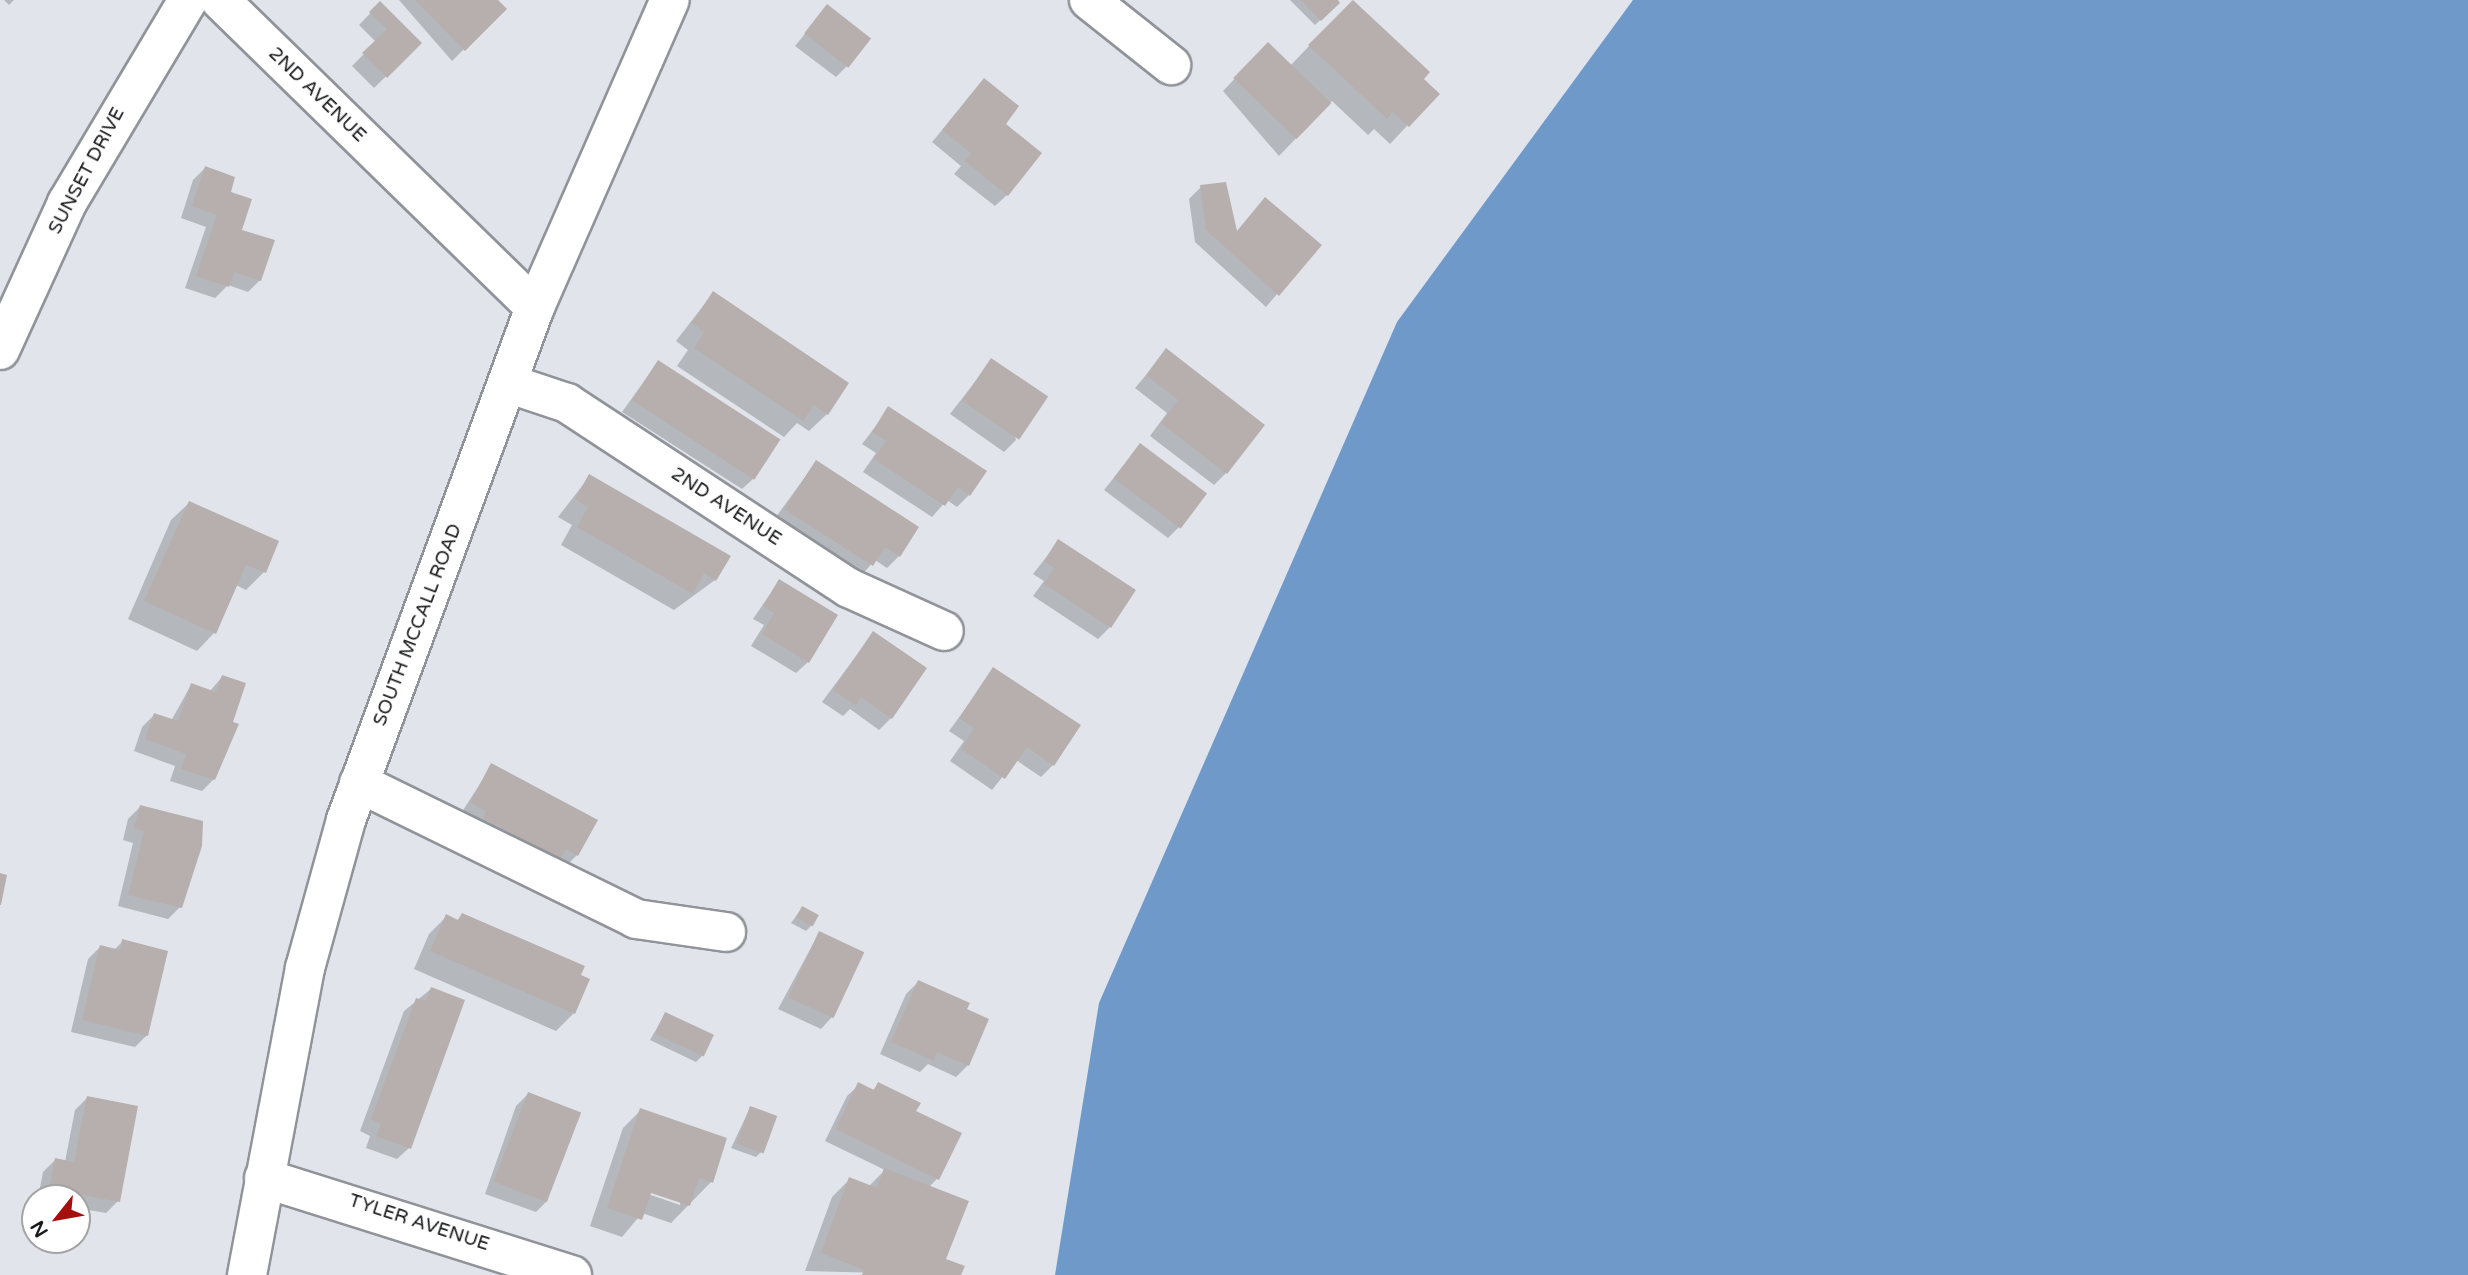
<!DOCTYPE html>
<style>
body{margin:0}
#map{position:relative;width:2468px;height:1275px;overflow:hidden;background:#e1e5eb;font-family:"Varela Round",sans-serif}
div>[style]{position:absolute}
.water>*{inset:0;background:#6e99c9}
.shadow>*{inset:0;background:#0003}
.building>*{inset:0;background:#b7afae;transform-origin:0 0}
.roads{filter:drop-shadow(2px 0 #909399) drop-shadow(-2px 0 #909399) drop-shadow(0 2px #909399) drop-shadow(0 -2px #909399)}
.minor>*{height:38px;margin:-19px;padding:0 19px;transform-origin:19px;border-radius:19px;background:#fff}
span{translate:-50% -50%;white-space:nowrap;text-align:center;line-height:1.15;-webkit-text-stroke:6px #fff;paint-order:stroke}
.street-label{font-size:19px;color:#191a1c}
.north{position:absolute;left:21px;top:1184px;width:70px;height:70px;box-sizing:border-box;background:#fff;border:2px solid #a3a3a4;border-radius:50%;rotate:239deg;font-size:19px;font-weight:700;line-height:28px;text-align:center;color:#191a1c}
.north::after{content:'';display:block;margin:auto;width:24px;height:32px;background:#a50f0e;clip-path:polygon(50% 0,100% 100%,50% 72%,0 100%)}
</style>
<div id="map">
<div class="water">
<div style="clip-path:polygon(1633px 0,2468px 0,2468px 1275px,1055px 1275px,1099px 1003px,1397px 322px)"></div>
</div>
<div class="shadow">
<div style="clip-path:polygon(4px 0,14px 0,9px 5px)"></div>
<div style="clip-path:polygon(399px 0,495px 0,504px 9px,452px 61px)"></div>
<div style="clip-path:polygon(1290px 0,1335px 0,1338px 3px,1315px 25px)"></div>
<div style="clip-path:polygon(1352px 1px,1428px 72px,1421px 79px,1437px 94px,1390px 144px,1374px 129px,1368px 135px,1332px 101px,1279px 156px,1223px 91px,1268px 44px,1290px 66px)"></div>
<div style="clip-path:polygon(380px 3px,420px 43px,374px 88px,352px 66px,376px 42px,359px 25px)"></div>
<div style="clip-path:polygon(827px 7px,847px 66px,836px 77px,795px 46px)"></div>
<div style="clip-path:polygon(984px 80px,1003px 124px,1007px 195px,995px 206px,954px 174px,961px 166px,932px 142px)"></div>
<div style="clip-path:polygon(205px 168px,260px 280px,248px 292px,228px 285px,215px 298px,185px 288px,206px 227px,181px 218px,193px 180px)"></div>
<div style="clip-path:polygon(1201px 187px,1236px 233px,1265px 199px,1319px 245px,1266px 307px,1195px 242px,1189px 199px)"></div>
<div style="clip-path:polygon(713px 293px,827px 414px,809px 431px,797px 423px,784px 437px,677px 366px,688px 350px,676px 341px)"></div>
<div style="clip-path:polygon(1166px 351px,1226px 473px,1214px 485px,1150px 436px,1167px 413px,1135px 388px)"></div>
<div style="clip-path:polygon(992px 360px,1016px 440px,1004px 452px,950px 414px)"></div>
<div style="clip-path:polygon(658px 362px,754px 478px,742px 489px,622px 412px)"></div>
<div style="clip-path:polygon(889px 409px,969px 495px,957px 507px,947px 500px,932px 517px,863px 472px,876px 453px,862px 444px)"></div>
<div style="clip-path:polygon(1140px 445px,1180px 526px,1168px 538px,1104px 490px)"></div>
<div style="clip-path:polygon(816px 462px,899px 556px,887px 568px,875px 560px,860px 577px,773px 521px)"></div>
<div style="clip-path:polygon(589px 477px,715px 580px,674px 610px,561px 545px,572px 525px,558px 517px)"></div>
<div style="clip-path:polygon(189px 503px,277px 542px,264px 572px,246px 590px,236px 585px,214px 633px,197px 651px,128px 619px,171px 520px)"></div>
<div style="clip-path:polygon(1059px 541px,1110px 627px,1098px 639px,1033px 596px,1044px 581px,1033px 574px)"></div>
<div style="clip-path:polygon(779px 581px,808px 662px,796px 673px,751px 646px,764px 625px,753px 619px)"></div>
<div style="clip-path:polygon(873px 633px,891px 718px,879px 730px,850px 709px,843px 716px,822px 702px)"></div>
<div style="clip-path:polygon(994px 670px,1053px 765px,1041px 777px,1016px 760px,992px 790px,950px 761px,964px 741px,949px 731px)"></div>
<div style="clip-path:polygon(222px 677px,214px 779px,202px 791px,170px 781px,175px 766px,134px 751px,142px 727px,154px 715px,171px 721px,191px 685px,210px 691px)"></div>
<div style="clip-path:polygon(492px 765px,577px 855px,565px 867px,460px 815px)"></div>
<div style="clip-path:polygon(140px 807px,180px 907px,168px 919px,118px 906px,133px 843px,123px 840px,128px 819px)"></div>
<div style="clip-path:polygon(802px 908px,811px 926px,806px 931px,791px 923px)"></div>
<div style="clip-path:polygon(463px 915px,574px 1013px,556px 1031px,414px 969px,429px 934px,446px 917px,456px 921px)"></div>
<div style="clip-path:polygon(819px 933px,832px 1017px,821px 1029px,778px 1009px)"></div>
<div style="clip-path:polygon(123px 941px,147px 1035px,135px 1047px,71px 1032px,88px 959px,100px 947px,114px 950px)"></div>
<div style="clip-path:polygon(918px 982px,965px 1010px,968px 1065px,956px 1077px,928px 1064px,920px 1072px,880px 1054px,906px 994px)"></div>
<div style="clip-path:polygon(431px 989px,409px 1148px,397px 1159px,366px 1148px,370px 1136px,360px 1131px,404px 1011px)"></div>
<div style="clip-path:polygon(665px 1014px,702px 1056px,696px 1062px,650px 1040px)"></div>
<div style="clip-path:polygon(879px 1084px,937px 1179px,929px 1187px,944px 1260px,959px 1275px,805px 1271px,832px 1197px,850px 1179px,869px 1186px,885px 1170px,825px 1141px,847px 1096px,859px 1085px,872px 1091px)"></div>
<div style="clip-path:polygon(528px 1094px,548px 1200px,536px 1212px,485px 1194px,516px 1106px)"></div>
<div style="clip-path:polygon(87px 1098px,118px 1201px,106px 1213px,77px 1208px,77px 1198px,38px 1198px,43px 1172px,55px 1160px,65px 1162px,75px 1110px)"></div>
<div style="clip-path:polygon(750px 1108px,761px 1152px,756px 1157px,731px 1148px)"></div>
<div style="clip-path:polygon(evenodd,641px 1110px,711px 1182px,671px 1223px,642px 1213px,622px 1237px,590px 1226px,623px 1128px,641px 1110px,643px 1188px,680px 1201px,680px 1205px,642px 1192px,643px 1188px)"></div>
</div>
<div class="building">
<div style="clip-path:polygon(415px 0,498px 0,507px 9px,465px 51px)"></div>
<div style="clip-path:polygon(1301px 0,1338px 0,1340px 3px,1321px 21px)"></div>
<div style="clip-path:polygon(1353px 0,1430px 72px,1424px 79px,1440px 94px,1409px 127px,1393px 112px,1387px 119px,1308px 45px)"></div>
<div style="clip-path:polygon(380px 1px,422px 43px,387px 78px,362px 53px,387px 29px,369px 12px)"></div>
<div style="left:827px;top:4px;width:56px;height:37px;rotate:38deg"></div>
<div style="left:1268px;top:42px;width:88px;height:50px;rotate:44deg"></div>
<div style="clip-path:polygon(984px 78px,1019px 106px,1006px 124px,1042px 153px,1008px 196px,965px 161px,971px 153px,942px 130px)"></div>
<div style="clip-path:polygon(205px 166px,235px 177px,231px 192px,252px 199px,242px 230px,275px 240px,261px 281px,234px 272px,229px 287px,196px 276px,217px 215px,192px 206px)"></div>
<div style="clip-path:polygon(1226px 182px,1237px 231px,1265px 197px,1322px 245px,1279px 296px,1206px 230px,1200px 185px)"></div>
<div style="clip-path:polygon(713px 291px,849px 383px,828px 415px,814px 405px,803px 421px,694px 348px,704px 332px,692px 323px)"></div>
<div style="clip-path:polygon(1166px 348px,1265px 425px,1227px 474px,1161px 423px,1178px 400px,1146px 375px)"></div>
<div style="left:991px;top:358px;width:69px;height:52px;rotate:34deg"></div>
<div style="left:658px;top:360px;width:146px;height:48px;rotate:33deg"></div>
<div style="clip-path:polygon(888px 406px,987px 471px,970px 496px,958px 487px,945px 506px,874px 459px,886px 441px,872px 432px)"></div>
<div style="left:1140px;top:443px;width:84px;height:44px;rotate:37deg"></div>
<div style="clip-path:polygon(816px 460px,919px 527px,900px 557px,885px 547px,873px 566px,784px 509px)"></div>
<div style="clip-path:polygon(589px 474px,731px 556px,716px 581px,704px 573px,693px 594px,577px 527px,588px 507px,575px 499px)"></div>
<div style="clip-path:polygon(189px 501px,279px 541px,266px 573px,246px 565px,216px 634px,144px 601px)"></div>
<div style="clip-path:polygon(1058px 539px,1136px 590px,1111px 628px,1044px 584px,1054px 568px,1044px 561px)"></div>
<div style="clip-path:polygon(779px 579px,838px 615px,809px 663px,762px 634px,774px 613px,763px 606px)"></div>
<div style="clip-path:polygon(873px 631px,927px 668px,892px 719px,861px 697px,856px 706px,833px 690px)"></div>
<div style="clip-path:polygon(993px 667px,1081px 725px,1054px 766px,1027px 747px,1005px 779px,961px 749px,974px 728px,959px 718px)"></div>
<div style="clip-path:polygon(222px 675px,246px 683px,233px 722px,239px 724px,215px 780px,181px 769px,186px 754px,145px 739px,154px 713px,178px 721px,191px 683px,216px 692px)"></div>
<div style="clip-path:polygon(491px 763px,598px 820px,578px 856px,566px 849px,560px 859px,483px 818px,486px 811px,470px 803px)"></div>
<div style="clip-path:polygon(140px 805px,203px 821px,202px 846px,182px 908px,128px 895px,144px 831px,134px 828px)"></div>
<div style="clip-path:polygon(0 873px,7px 875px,1px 905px,0 905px)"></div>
<div style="left:802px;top:906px;width:19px;height:13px;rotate:28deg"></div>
<div style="clip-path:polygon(462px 913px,585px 966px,581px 975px,590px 979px,575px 1014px,430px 951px,446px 914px,458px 920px)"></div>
<div style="left:819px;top:931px;width:50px;height:73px;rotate:25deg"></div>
<div style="clip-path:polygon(122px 939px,168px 951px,148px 1036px,82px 1020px,100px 945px,120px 950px)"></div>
<div style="clip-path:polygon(918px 980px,970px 1003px,967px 1009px,989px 1019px,969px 1066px,937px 1052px,934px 1061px,891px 1042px)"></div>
<div style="clip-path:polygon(431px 987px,465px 1000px,411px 1149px,376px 1136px,381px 1124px,371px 1119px,416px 998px,426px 1001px)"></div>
<div style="left:665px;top:1012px;width:54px;height:24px;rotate:25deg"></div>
<div style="clip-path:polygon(858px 1082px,874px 1090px,878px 1082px,921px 1103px,916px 1111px,962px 1133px,939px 1180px,836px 1129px)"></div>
<div style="left:528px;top:1092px;width:57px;height:96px;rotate:21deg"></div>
<div style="clip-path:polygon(87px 1096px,138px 1106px,120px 1202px,49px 1189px,55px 1158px,74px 1162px)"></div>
<div style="left:750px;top:1106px;width:29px;height:40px;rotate:20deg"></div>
<div style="clip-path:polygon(640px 1108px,727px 1138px,713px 1183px,699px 1178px,690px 1206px,651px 1193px,642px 1220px,607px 1208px)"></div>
<div style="clip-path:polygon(884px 1168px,969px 1201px,946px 1259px,965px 1266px,961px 1275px,862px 1275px,864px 1270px,821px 1253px,849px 1177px,877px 1188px)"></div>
</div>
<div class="roads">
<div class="minor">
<div style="left:220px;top:0;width:440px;rotate:44.3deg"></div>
<div style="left:1089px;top:0;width:105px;rotate:38.4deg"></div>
<div style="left:0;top:350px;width:162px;rotate:-65.5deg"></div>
<div style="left:67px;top:203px;width:236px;rotate:-59.2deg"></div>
<div style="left:510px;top:384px;width:60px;rotate:18.4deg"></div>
<div style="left:567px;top:403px;width:337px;rotate:33.3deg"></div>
<div style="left:849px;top:588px;width:104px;rotate:24.4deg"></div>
<div style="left:359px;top:783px;width:309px;rotate:26.1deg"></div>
<div style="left:636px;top:919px;width:91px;rotate:8.2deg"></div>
<div style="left:264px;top:1178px;width:323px;rotate:17.5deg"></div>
<div style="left:247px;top:1275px;width:312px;rotate:-79.3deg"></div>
<div style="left:305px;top:968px;width:154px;rotate:-74.5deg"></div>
<div style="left:346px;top:820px;width:547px;rotate:-69.78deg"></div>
<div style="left:535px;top:307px;width:335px;rotate:-66.3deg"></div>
</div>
</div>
<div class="street-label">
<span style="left:317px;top:95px;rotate:44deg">2ND AVENUE</span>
<span style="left:87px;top:171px;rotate:-62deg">SUNSET DRIVE</span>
<span style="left:726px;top:507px;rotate:33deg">2ND AVENUE</span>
<span style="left:418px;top:625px;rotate:-69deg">SOUTH MCCALL ROAD</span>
<span style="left:419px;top:1223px;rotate:18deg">TYLER AVENUE</span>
</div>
<div class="north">N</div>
</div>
